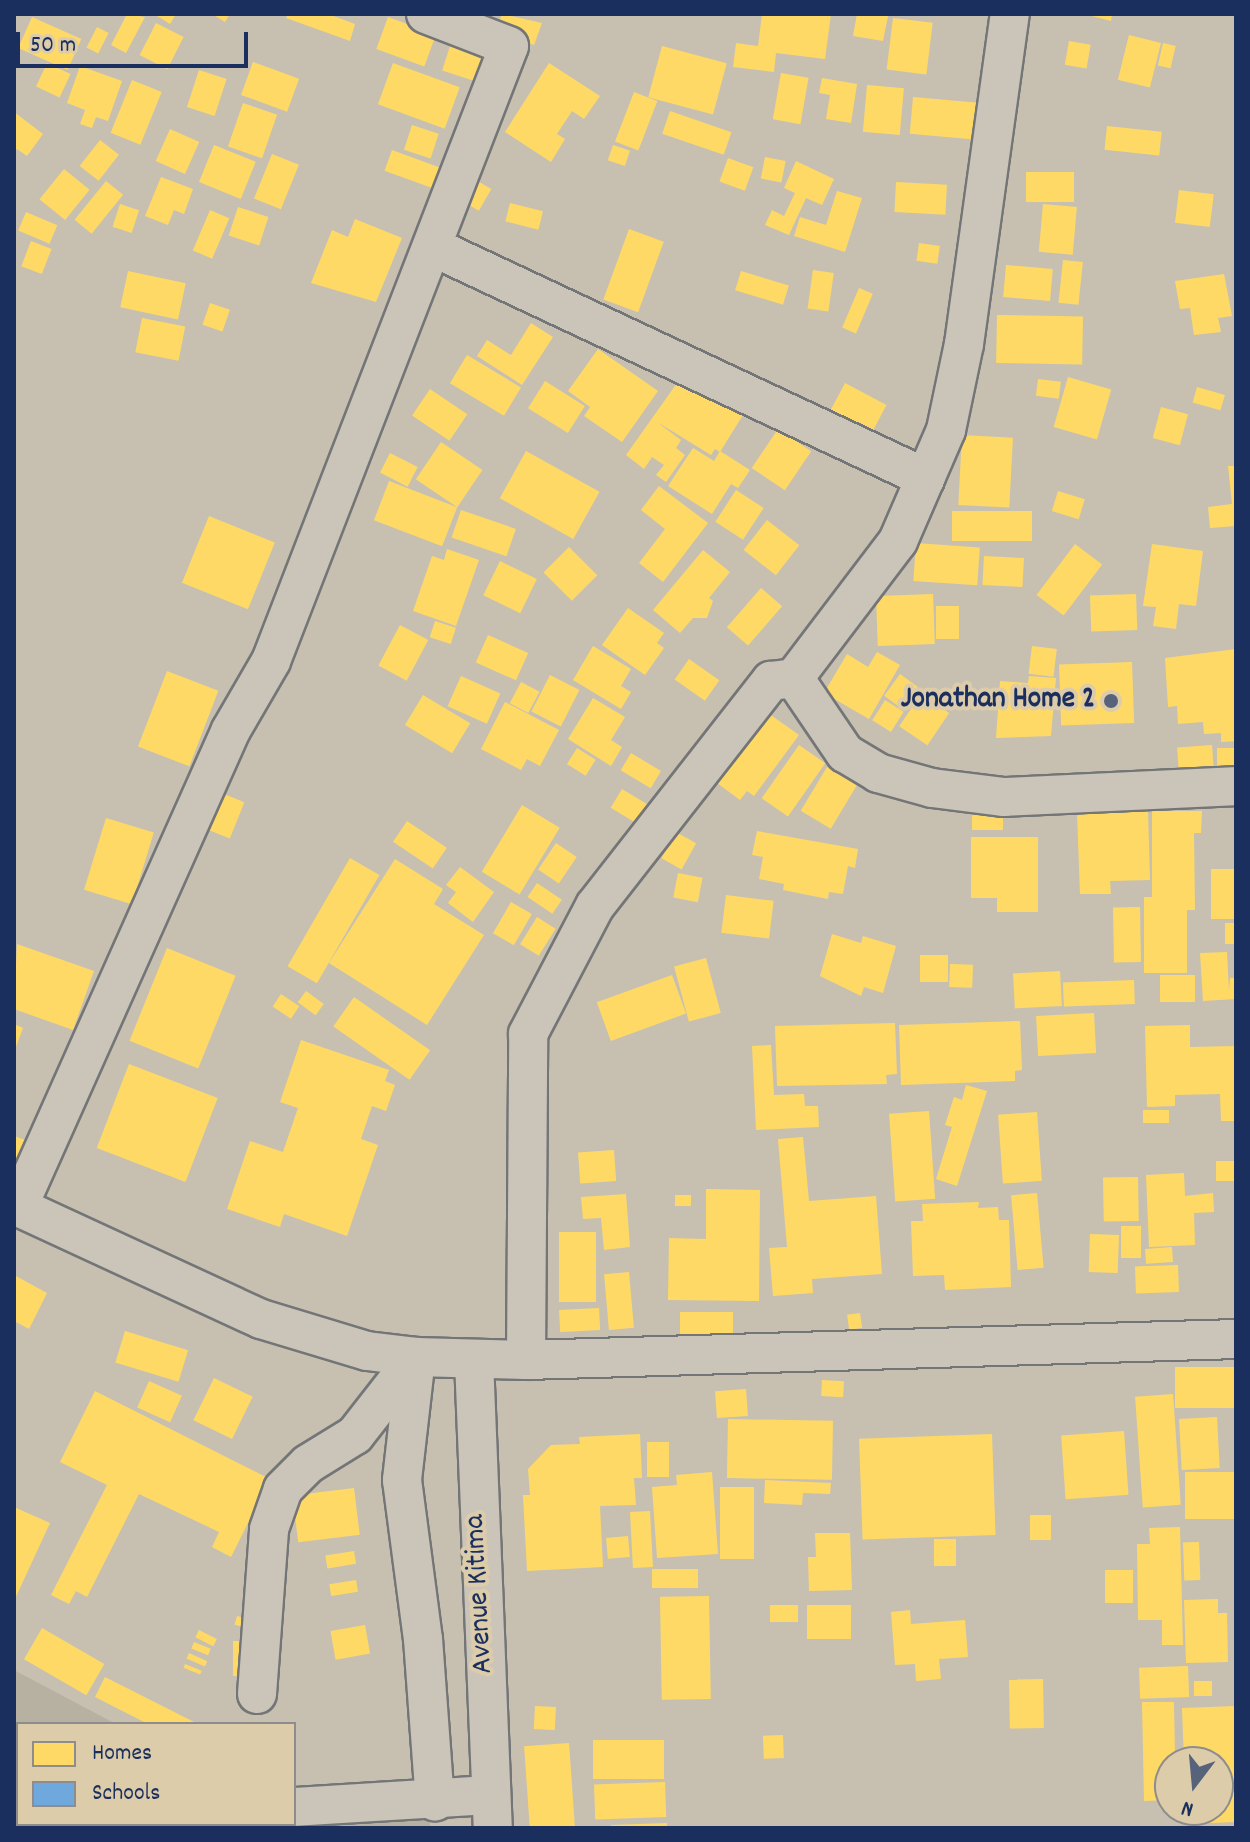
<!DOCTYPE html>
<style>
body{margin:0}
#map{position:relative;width:1250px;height:1842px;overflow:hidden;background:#c7c0b0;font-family:Dekko,sans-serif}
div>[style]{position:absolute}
.built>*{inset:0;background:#b7b1a2}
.homes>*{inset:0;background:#ffd966;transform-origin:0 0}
.schools>*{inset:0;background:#6fa8dc;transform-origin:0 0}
.roads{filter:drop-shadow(2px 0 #747577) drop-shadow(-2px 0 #747577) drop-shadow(0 2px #747577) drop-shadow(0 -2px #747577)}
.minor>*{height:38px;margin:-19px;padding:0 19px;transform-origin:19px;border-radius:19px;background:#cbc5b9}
.dots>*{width:22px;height:22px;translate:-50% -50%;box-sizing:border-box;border:4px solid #dca;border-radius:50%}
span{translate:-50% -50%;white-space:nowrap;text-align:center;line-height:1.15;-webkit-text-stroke:8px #dca;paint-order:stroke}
.poi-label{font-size:30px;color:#1b2f5e;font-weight:700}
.right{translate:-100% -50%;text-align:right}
.street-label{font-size:30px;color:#1b2f5e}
.frame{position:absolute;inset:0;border:16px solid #1b2f5e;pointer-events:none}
.legend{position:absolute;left:16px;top:1722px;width:280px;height:104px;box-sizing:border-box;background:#dca;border:2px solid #8f8d8c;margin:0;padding:10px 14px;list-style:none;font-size:24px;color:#1b2f5e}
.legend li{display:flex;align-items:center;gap:16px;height:40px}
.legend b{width:40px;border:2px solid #8f8d8c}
.north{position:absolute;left:1154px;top:1746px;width:80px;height:80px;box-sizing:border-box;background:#dca;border:2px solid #8f8d8c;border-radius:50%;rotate:196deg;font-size:22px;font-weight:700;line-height:32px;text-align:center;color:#1b2f5e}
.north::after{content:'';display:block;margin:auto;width:28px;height:36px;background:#57627b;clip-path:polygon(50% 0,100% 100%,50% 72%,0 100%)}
.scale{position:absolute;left:16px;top:32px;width:232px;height:36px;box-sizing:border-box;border:4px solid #1b2f5e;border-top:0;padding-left:10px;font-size:24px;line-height:28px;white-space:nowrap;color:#1b2f5e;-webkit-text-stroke:6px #dca;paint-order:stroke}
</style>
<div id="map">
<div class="built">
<div style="clip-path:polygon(14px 1670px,116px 1724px,18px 1724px,18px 1824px,294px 1824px,429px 1801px,430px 1828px,14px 1828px)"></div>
</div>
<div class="homes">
<div style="clip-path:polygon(127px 14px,145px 17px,126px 53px,111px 45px)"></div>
<div style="clip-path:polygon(154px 14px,176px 14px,170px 24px)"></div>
<div style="clip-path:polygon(212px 14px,230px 14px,225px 22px)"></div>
<div style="clip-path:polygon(288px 14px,328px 14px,355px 24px,350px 41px,286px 18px)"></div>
<div style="clip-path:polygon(502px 14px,542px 23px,534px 45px,496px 30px)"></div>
<div style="clip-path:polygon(762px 14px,831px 14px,825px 59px,776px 53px,774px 72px,733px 67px,736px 43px,758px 46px)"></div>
<div style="clip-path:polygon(857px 14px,888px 16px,883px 41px,853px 36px)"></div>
<div style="clip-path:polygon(1084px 14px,1112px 14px,1111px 21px)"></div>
<div style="left:32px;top:17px;width:54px;height:34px;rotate:24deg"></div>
<div style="left:388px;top:17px;width:51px;height:34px;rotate:20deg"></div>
<div style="left:893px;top:18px;width:40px;height:52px;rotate:7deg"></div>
<div style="left:156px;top:23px;width:31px;height:36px;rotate:27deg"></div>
<div style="left:97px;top:27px;width:13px;height:23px;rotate:27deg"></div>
<div style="left:1129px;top:35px;width:33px;height:46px;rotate:14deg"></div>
<div style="left:452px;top:40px;width:35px;height:32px;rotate:18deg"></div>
<div style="left:1069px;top:41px;width:22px;height:24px;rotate:10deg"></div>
<div style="left:1163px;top:43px;width:13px;height:23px;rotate:13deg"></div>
<div style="left:662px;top:46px;width:67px;height:53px;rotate:15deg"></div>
<div style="left:253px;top:62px;width:49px;height:35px;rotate:20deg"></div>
<div style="left:47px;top:63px;width:26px;height:26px;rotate:25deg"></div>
<div style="left:393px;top:63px;width:71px;height:44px;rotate:20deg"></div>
<div style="clip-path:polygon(549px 63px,600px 96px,584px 119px,572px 111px,557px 134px,565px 139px,551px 162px,505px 132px)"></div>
<div style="clip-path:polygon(80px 66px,122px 81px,108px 121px,96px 117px,92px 128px,80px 124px,85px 110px,67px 103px)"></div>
<div style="left:199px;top:70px;width:29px;height:39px;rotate:18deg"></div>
<div style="left:781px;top:73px;width:28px;height:47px;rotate:10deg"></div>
<div style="clip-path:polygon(822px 78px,857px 84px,851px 123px,826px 119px,830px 95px,819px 93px)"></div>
<div style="left:132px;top:80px;width:32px;height:57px;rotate:22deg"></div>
<div style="left:867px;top:85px;width:37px;height:47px;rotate:5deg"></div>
<div style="left:634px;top:92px;width:25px;height:53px;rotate:21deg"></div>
<div style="left:913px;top:97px;width:68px;height:37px;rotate:5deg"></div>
<div style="left:243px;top:103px;width:36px;height:46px;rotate:19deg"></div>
<div style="left:670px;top:111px;width:65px;height:24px;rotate:19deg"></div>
<div style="clip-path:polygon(14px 112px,43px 134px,27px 156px,17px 149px,14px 153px)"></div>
<div style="left:412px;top:125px;width:28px;height:26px;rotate:18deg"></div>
<div style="left:1107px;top:126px;width:55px;height:24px;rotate:6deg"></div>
<div style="left:170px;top:129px;width:32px;height:35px;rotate:24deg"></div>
<div style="left:100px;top:140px;width:24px;height:33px;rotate:38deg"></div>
<div style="left:214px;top:145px;width:45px;height:40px;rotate:22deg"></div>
<div style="left:613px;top:145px;width:18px;height:16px;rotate:19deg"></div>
<div style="left:392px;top:150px;width:53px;height:22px;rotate:20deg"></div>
<div style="left:272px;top:154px;width:29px;height:48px;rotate:22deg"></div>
<div style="left:765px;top:157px;width:21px;height:22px;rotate:11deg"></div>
<div style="left:728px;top:158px;width:27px;height:25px;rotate:20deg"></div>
<div style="clip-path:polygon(796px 161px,834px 179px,822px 205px,806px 198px,789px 235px,765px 225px,772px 210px,784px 216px,795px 193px,784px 188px)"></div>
<div style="left:64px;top:169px;width:33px;height:39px;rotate:39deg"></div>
<div style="left:1026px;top:172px;width:48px;height:30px"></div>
<div style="clip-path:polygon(161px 177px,193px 189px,184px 214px,174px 210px,168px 225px,145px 216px)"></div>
<div style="left:474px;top:179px;width:20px;height:25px;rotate:30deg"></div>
<div style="left:106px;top:181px;width:22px;height:50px;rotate:39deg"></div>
<div style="left:896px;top:182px;width:51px;height:30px;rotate:3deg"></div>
<div style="left:1179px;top:190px;width:35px;height:33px;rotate:7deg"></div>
<div style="clip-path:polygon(837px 191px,862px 198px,845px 252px,794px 236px,800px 217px,826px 225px)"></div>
<div style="left:510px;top:203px;width:34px;height:19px;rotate:14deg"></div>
<div style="left:120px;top:204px;width:20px;height:24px;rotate:18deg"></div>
<div style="left:1043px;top:204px;width:34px;height:48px;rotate:5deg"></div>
<div style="left:238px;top:207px;width:32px;height:30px;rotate:18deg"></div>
<div style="left:210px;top:210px;width:21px;height:44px;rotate:23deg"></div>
<div style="left:26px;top:212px;width:34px;height:20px;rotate:23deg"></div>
<div style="clip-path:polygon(355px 219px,402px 238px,376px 302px,311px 283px,332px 230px,348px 237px)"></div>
<div style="left:629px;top:229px;width:37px;height:75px;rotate:20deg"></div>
<div style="left:31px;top:241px;width:22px;height:27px;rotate:21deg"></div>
<div style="left:919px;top:243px;width:21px;height:18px;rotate:8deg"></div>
<div style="left:1063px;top:260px;width:20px;height:43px;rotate:6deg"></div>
<div style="left:1006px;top:265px;width:47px;height:32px;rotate:5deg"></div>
<div style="left:813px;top:270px;width:21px;height:39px;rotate:8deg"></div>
<div style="left:128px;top:271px;width:59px;height:37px;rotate:12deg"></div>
<div style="left:741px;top:271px;width:50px;height:20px;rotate:17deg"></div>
<div style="clip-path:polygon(1224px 274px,1232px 316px,1218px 318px,1221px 332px,1194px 335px,1190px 308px,1180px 309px,1175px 281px)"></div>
<div style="left:859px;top:288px;width:15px;height:43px;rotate:23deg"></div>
<div style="left:210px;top:303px;width:21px;height:23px;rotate:19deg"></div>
<div style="left:997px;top:315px;width:86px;height:48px;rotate:1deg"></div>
<div style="left:142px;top:318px;width:44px;height:35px;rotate:11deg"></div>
<div style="clip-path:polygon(531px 323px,553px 337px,522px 385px,477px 356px,487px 340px,511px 355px)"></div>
<div style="clip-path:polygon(598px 349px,658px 391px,622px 442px,584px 416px,590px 407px,568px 391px)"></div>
<div style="left:467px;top:355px;width:63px;height:33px;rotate:31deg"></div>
<div style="clip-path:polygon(682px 376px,743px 415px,720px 452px,715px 449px,711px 455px,657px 422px,681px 440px,676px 448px,685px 455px,666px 482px,656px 475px,664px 465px,652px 457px,644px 469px,626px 455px)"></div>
<div style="left:1068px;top:377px;width:45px;height:52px;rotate:16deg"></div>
<div style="left:1038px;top:379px;width:23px;height:17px;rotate:7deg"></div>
<div style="left:545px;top:381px;width:47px;height:32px;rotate:32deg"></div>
<div style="left:845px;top:383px;width:47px;height:39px;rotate:28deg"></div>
<div style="left:1197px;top:387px;width:29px;height:16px;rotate:16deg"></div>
<div style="left:430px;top:389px;width:45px;height:32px;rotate:34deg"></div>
<div style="left:1161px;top:407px;width:28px;height:32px;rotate:15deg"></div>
<div style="left:778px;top:429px;width:40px;height:47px;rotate:34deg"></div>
<div style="left:962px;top:435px;width:51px;height:70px;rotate:3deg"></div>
<div style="left:441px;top:442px;width:50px;height:45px;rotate:34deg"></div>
<div style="clip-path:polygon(693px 448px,714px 461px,720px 451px,750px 470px,738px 488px,731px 484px,712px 514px,668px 486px)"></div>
<div style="left:526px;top:451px;width:84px;height:54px;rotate:29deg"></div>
<div style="left:390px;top:453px;width:31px;height:22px;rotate:27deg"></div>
<div style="clip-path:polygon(1228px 466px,1236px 466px,1236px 526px,1210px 528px,1208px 507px,1232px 504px)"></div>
<div style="left:389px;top:481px;width:73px;height:42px;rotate:21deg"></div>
<div style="clip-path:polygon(659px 486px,708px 523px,663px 582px,639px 563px,665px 529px,641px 510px)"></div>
<div style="left:736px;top:490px;width:33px;height:38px;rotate:33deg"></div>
<div style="left:1058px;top:491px;width:28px;height:21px;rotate:17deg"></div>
<div style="left:461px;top:510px;width:58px;height:29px;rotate:19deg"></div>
<div style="left:952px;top:511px;width:80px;height:30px"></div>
<div style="left:209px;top:516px;width:71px;height:72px;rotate:22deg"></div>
<div style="left:767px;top:520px;width:41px;height:38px;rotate:38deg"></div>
<div style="left:916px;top:543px;width:64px;height:38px;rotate:4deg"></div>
<div style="left:1075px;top:544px;width:34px;height:64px;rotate:37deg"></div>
<div style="clip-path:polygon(1152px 544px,1203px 551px,1196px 606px,1179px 604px,1176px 629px,1153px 626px,1156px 607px,1143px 606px)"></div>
<div style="left:569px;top:547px;width:40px;height:36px;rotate:45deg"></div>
<div style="clip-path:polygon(447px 549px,479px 560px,456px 626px,413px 611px,432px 556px,444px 560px)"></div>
<div style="clip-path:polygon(703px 550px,730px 572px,709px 598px,713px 601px,707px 618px,693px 618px,680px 633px,653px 610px)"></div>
<div style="left:984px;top:556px;width:40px;height:29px;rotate:3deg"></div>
<div style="left:500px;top:561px;width:41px;height:38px;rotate:26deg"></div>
<div style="left:761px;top:588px;width:28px;height:52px;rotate:41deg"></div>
<div style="left:933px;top:594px;width:50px;height:57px;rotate:88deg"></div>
<div style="left:1136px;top:594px;width:36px;height:46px;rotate:88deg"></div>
<div style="left:936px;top:606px;width:23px;height:33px"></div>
<div style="clip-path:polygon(628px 608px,664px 633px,657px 643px,664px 648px,645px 675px,602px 645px)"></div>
<div style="left:435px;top:621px;width:22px;height:17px;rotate:18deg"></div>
<div style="left:400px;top:625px;width:32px;height:46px;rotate:28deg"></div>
<div style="left:488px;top:635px;width:44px;height:30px;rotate:24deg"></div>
<div style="clip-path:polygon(593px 646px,631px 669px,621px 686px,631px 692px,621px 709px,573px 680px)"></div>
<div style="left:1032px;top:646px;width:25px;height:28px;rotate:7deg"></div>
<div style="clip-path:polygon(1236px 649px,1236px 741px,1221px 742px,1221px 733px,1204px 734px,1203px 722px,1178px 724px,1177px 706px,1168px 707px,1165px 658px)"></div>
<div style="clip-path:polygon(877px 652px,900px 665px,869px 719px,824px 693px,847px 654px,868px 667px)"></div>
<div style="left:689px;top:659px;width:37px;height:25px;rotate:35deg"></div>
<div style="left:1132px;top:662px;width:61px;height:73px;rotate:88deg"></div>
<div style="left:167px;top:671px;width:55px;height:81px;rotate:21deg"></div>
<div style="left:900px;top:674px;width:22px;height:27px;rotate:36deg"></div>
<div style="left:550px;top:675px;width:33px;height:41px;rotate:27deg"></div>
<div style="left:461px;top:676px;width:43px;height:33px;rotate:24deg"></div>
<div style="clip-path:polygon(1029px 676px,1056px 678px,1051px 736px,996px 738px,1000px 681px,1028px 683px)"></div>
<div style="left:521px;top:682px;width:21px;height:24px;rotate:28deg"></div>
<div style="left:921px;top:694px;width:34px;height:39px;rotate:34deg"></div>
<div style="left:423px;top:695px;width:55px;height:35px;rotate:31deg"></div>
<div style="clip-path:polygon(593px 698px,625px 717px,611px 740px,622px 747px,611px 766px,568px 739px)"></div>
<div style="left:885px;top:700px;width:22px;height:24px;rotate:32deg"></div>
<div style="clip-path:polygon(505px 702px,559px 730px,540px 766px,527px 759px,521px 770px,481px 749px)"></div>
<div style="clip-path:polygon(758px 706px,799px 735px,754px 796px,747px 791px,740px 800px,717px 783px,727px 771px,716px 763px)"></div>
<div style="left:799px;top:745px;width:32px;height:65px;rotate:35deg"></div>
<div style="left:1212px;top:745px;width:27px;height:35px;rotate:86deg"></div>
<div style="left:577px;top:748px;width:22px;height:19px;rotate:32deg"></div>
<div style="left:1236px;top:748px;width:21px;height:19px;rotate:90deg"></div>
<div style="left:631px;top:753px;width:35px;height:20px;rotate:31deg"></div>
<div style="left:827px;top:767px;width:35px;height:51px;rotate:31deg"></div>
<div style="left:622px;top:789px;width:29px;height:22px;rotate:31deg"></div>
<div style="left:224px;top:794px;width:22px;height:39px;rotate:22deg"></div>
<div style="left:522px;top:805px;width:44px;height:78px;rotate:31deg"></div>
<div style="left:972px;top:806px;width:31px;height:24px"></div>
<div style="clip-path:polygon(1148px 811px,1150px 880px,1110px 881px,1111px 894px,1080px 894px,1077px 813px)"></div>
<div style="clip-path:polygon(1152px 811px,1202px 811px,1201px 833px,1194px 833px,1195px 910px,1187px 910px,1187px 973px,1144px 973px,1144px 897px,1152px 897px)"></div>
<div style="left:106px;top:818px;width:50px;height:75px;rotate:17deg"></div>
<div style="left:407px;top:821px;width:48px;height:25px;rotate:34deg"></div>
<div style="clip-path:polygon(757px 831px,858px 849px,855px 868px,848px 866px,843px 894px,829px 892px,828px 899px,783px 890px,784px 884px,759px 879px,763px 857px,752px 855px)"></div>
<div style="left:676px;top:832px;width:23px;height:30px;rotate:29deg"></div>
<div style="clip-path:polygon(971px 837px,1038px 837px,1038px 912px,997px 912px,997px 898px,971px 898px)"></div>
<div style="left:556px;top:843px;width:25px;height:32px;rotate:34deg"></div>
<div style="left:350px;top:858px;width:34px;height:125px;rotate:30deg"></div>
<div style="clip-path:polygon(395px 859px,443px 889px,434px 904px,484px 935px,427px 1025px,329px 963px)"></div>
<div style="clip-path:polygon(460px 867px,494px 892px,473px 922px,448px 903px,456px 892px,446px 885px)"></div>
<div style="left:1211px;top:869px;width:25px;height:50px"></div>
<div style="left:678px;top:873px;width:25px;height:25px;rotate:11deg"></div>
<div style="left:537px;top:883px;width:30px;height:17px;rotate:34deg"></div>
<div style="left:726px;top:895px;width:48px;height:38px;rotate:7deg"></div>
<div style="left:511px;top:902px;width:24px;height:36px;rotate:30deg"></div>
<div style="left:1140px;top:907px;width:55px;height:27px;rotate:89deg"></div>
<div style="left:537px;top:917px;width:22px;height:32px;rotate:32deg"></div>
<div style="left:1225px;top:923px;width:11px;height:21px"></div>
<div style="clip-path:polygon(832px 934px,861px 943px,863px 936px,896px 946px,883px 993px,864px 987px,861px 996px,820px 976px)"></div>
<div style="clip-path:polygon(17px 944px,94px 971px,73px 1030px,14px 1009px)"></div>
<div style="left:167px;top:948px;width:74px;height:100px;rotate:22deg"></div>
<div style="clip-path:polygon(1227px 952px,1229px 991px,1230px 978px,1236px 978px,1236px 999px,1203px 1001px,1200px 953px)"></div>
<div style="left:920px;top:955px;width:28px;height:27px"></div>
<div style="left:706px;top:958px;width:57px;height:33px;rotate:75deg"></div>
<div style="left:950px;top:964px;width:23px;height:23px;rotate:2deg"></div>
<div style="left:1060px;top:971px;width:35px;height:47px;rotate:87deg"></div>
<div style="left:672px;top:975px;width:41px;height:80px;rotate:70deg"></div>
<div style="left:1195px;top:975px;width:27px;height:35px;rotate:90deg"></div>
<div style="left:1134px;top:980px;width:24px;height:71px;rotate:88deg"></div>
<div style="left:306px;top:991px;width:22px;height:14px;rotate:36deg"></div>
<div style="left:281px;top:994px;width:22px;height:15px;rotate:34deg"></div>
<div style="left:354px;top:997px;width:93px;height:36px;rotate:35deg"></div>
<div style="left:1094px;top:1013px;width:40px;height:58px;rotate:87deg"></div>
<div style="clip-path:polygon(1020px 1021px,1022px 1070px,1015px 1071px,1015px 1081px,901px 1085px,899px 1025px)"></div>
<div style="clip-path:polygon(895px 1023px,897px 1074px,886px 1075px,887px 1084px,777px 1086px,775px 1026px)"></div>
<div style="clip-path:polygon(14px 1024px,23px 1028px,14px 1052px)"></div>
<div style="clip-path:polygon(1190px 1025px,1190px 1047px,1236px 1046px,1236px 1121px,1221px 1121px,1220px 1094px,1175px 1095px,1175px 1106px,1147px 1107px,1145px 1026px)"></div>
<div style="clip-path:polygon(301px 1040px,389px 1070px,385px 1081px,395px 1085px,386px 1111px,372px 1106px,361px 1139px,378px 1145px,347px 1236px,284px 1214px,280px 1227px,227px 1209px,250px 1141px,283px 1152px,298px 1108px,280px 1102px)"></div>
<div style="clip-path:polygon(771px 1045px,774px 1095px,804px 1094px,805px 1106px,818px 1106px,819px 1127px,756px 1130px,752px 1046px)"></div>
<div style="left:129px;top:1064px;width:95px;height:90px;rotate:21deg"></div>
<div style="clip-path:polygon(966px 1085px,987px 1091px,957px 1186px,936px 1179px,952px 1127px,945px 1125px,954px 1097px,962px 1100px)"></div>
<div style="left:1143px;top:1110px;width:26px;height:13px"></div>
<div style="left:929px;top:1111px;width:88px;height:40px;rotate:86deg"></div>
<div style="left:1037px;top:1112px;width:69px;height:39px;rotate:86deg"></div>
<div style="clip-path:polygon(14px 1136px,31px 1142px,23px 1161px,14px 1157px)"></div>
<div style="clip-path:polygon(803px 1137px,809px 1201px,876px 1196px,882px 1274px,812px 1279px,813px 1293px,773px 1296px,769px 1248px,787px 1247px,778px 1139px)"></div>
<div style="left:614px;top:1150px;width:31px;height:36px;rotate:86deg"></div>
<div style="left:1216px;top:1161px;width:18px;height:20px"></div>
<div style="clip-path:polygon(1184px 1173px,1185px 1196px,1213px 1193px,1214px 1212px,1194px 1213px,1195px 1245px,1149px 1247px,1146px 1175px)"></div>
<div style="left:1138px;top:1177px;width:44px;height:35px;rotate:89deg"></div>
<div style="clip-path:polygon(706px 1189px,760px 1190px,759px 1301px,668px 1300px,669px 1238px,706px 1239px)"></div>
<div style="left:1037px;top:1193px;width:75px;height:26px;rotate:85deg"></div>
<div style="clip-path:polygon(626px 1194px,630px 1247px,604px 1250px,601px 1218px,583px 1219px,581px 1197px)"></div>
<div style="left:691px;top:1195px;width:11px;height:16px;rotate:90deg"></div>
<div style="clip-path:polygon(979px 1202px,978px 1208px,998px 1207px,999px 1220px,1009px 1220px,1011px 1287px,945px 1290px,944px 1275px,913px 1276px,911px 1221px,923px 1221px,922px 1204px)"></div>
<div style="left:1121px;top:1226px;width:20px;height:32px"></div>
<div style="left:559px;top:1232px;width:37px;height:70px"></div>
<div style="left:1090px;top:1234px;width:29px;height:38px;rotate:2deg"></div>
<div style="left:1172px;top:1247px;width:15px;height:27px;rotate:86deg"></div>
<div style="left:1178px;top:1265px;width:27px;height:43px;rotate:88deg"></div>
<div style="left:629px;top:1272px;width:56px;height:25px;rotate:85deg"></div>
<div style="clip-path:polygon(14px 1275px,47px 1293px,29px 1329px,14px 1321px)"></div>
<div style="left:599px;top:1308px;width:22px;height:40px;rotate:87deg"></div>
<div style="left:733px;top:1312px;width:22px;height:53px;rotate:90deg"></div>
<div style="left:860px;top:1313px;width:15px;height:13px;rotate:82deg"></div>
<div style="left:125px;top:1331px;width:66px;height:33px;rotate:17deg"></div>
<div style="left:1236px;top:1367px;width:41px;height:61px;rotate:90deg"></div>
<div style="left:214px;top:1378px;width:43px;height:47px;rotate:26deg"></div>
<div style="left:822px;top:1380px;width:22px;height:16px;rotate:3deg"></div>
<div style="left:149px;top:1381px;width:36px;height:29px;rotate:24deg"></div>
<div style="left:746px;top:1389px;width:27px;height:31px;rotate:86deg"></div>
<div style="clip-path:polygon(95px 1391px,270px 1479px,231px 1557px,212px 1547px,219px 1532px,139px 1494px,87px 1597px,76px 1591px,69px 1604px,51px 1595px,107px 1485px,60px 1462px)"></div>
<div style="left:1173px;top:1394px;width:111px;height:38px;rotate:86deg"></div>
<div style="left:1217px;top:1417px;width:51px;height:38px;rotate:87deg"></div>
<div style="left:728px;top:1419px;width:105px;height:59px;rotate:1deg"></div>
<div style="left:1124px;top:1431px;width:64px;height:63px;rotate:86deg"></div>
<div style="clip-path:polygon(640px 1434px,642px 1478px,634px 1478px,636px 1505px,600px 1506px,603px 1567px,527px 1571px,523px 1495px,530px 1495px,528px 1469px,551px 1445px,580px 1444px,579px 1437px)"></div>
<div style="left:992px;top:1434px;width:101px;height:133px;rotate:88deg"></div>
<div style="left:647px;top:1442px;width:22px;height:35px"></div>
<div style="clip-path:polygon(712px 1472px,718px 1554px,657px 1558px,652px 1487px,677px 1485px,676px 1475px)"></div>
<div style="left:1236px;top:1472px;width:47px;height:51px;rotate:90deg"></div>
<div style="clip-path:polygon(765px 1480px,831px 1483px,830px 1494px,803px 1493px,802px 1505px,764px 1503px)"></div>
<div style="left:754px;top:1487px;width:72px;height:34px;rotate:90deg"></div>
<div style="left:354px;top:1488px;width:47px;height:62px;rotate:83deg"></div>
<div style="clip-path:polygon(14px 1507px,50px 1523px,14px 1601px)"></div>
<div style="left:650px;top:1511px;width:56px;height:20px;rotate:87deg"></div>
<div style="left:1030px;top:1515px;width:21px;height:25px"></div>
<div style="clip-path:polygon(1180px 1527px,1183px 1645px,1162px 1645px,1162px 1620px,1138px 1620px,1137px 1544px,1150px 1544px,1149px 1528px)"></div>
<div style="clip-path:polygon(815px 1533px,850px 1533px,852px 1590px,809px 1591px,808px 1557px,816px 1557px)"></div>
<div style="left:628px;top:1536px;width:21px;height:22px;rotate:85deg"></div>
<div style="left:934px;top:1539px;width:22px;height:27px"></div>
<div style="left:1199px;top:1542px;width:38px;height:16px;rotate:88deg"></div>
<div style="left:354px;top:1551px;width:13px;height:29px;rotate:81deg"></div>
<div style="left:652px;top:1569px;width:46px;height:19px"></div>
<div style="left:1105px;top:1570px;width:28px;height:33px"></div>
<div style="left:356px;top:1580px;width:12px;height:27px;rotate:81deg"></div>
<div style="left:709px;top:1596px;width:103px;height:49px;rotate:89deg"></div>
<div style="clip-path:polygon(1218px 1599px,1218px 1613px,1227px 1613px,1228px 1662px,1186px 1663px,1184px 1600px)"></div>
<div style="left:770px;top:1605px;width:28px;height:17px"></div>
<div style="left:807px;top:1605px;width:44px;height:34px"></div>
<div style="clip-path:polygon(910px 1610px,911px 1624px,965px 1620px,968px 1657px,939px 1659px,941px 1679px,916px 1681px,915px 1664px,895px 1665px,891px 1612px)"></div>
<div style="left:237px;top:1616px;width:11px;height:9px;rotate:15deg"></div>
<div style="left:365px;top:1625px;width:29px;height:35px;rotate:80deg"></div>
<div style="left:42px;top:1628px;width:72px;height:36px;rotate:30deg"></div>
<div style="left:199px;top:1630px;width:20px;height:8px;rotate:27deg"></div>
<div style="left:233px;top:1641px;width:11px;height:35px"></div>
<div style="left:194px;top:1642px;width:18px;height:7px;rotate:22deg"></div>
<div style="left:189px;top:1653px;width:20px;height:6px;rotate:24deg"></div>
<div style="left:185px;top:1664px;width:18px;height:4px;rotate:22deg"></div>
<div style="left:1188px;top:1666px;width:31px;height:49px;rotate:88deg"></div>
<div style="clip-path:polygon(105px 1677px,198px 1724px,148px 1724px,95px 1697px)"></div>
<div style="left:1043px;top:1679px;width:49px;height:34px;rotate:89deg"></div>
<div style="left:1194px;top:1681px;width:18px;height:15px"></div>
<div style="clip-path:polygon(1142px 1702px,1174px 1702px,1175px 1757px,1181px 1762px,1170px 1762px,1170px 1800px,1144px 1801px)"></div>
<div style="left:535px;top:1706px;width:21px;height:23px;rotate:3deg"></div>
<div style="clip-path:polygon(1236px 1706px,1236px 1822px,1186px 1824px,1186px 1810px,1218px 1810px,1218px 1762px,1184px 1762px,1182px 1708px)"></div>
<div style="left:783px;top:1735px;width:23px;height:20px;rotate:88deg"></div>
<div style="left:664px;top:1740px;width:39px;height:71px;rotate:90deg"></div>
<div style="left:569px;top:1743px;width:85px;height:45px;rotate:86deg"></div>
<div style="left:665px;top:1782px;width:35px;height:71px;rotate:88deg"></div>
<div style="clip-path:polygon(667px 1823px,667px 1828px,611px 1828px,611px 1825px)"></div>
</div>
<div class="schools">
<div style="left:14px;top:1733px;width:4px;height:58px"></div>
</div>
<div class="roads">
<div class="minor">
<div style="left:433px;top:247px;width:544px;rotate:25.11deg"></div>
<div style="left:794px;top:678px;width:91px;rotate:55.8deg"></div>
<div style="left:845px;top:753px;width:39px;rotate:31deg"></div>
<div style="left:878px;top:773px;width:56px;rotate:15.5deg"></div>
<div style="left:932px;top:788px;width:73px;rotate:7.1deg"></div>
<div style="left:1004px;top:797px;width:232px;rotate:-2.7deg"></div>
<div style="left:14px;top:1205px;width:272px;rotate:24.8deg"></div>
<div style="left:261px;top:1319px;width:111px;rotate:16.8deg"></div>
<div style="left:367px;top:1351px;width:49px;rotate:7deg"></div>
<div style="left:416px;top:1357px;width:110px;rotate:1.6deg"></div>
<div style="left:526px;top:1360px;width:710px;rotate:-1.69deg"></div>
<div style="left:18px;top:1207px;width:522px;rotate:-65.94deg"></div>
<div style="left:231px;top:730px;width:80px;rotate:-59.9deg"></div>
<div style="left:271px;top:661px;width:659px;rotate:-68.84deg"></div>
<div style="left:509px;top:46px;width:89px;rotate:-158.9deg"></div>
<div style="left:416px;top:1357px;width:124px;rotate:96.5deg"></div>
<div style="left:402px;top:1480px;width:160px;rotate:82.5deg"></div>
<div style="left:423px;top:1639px;width:163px;rotate:85.8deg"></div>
<div style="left:474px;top:1360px;width:468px;rotate:87.7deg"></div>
<div style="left:526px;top:1360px;width:326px;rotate:-89.6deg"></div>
<div style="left:528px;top:1034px;width:144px;rotate:-62.4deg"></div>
<div style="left:595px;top:906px;width:286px;rotate:-52deg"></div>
<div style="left:771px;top:681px;width:23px;rotate:-7deg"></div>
<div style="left:794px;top:678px;width:172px;rotate:-52.8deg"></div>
<div style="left:898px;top:541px;width:121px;rotate:-66.6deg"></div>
<div style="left:946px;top:430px;width:88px;rotate:-78.2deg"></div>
<div style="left:964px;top:344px;width:333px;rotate:-82.1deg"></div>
<div style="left:257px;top:1694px;width:165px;rotate:-85.8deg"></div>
<div style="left:269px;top:1529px;width:42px;rotate:-70.7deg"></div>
<div style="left:283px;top:1489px;width:35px;rotate:-45deg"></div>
<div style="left:308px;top:1464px;width:55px;rotate:-31.7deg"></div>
<div style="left:355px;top:1435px;width:99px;rotate:-52deg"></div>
<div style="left:294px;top:1807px;width:197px;rotate:-3.5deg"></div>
<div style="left:58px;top:1828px;width:22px;rotate:-10deg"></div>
</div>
</div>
<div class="dots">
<div style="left:1111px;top:701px;background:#57627b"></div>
</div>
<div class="poi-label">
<span class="right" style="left:1095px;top:701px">Jonathan Home 2</span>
</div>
<div class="street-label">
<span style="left:481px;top:1594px;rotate:-93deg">Avenue Kitima</span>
</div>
<div class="frame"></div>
<ul class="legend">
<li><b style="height:22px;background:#ffd966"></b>Homes</li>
<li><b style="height:22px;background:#6fa8dc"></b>Schools</li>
</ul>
<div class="north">N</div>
<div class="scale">50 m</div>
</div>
